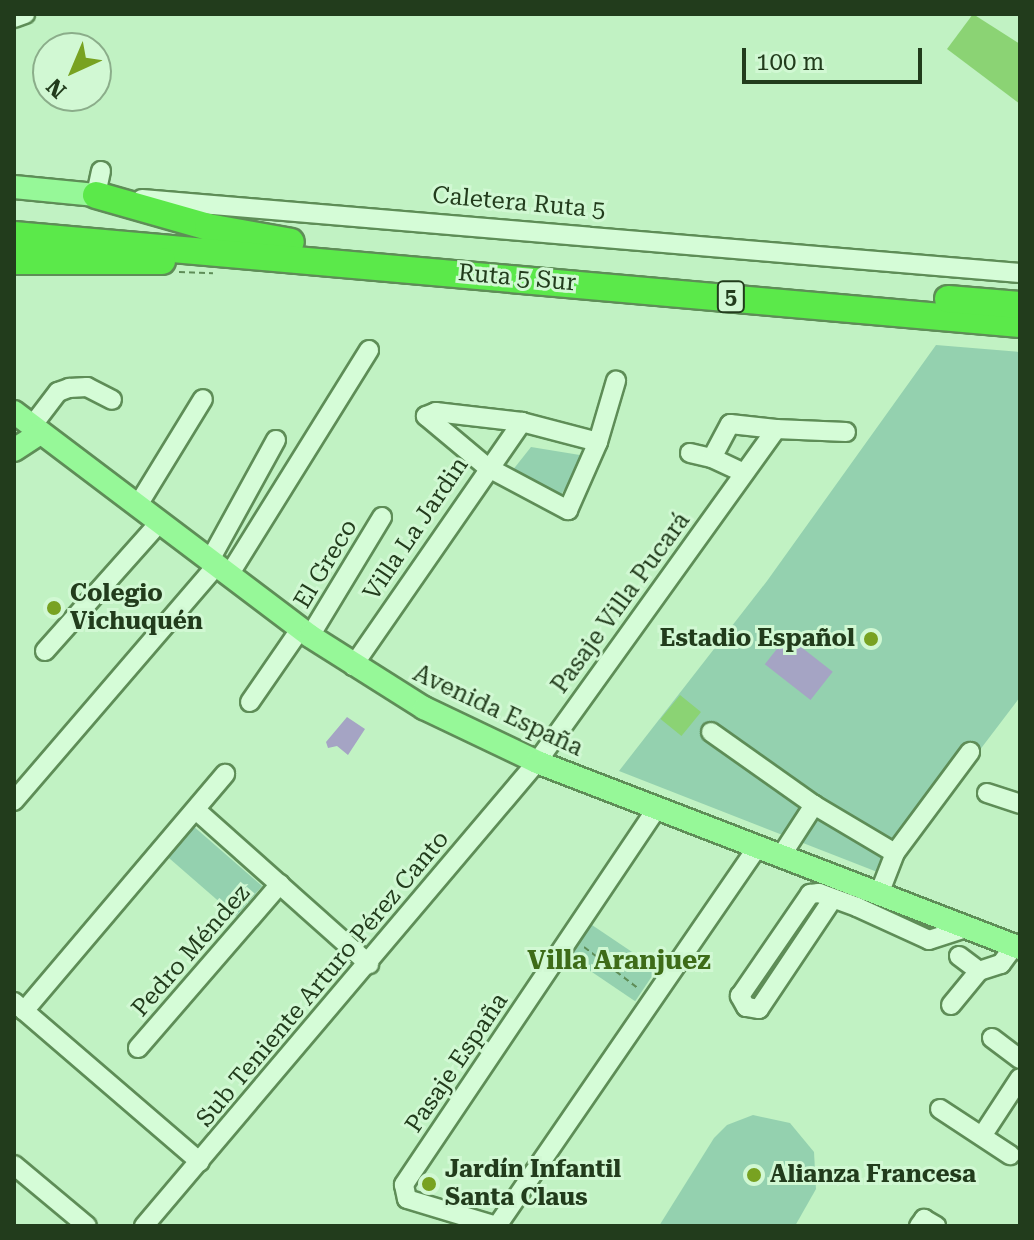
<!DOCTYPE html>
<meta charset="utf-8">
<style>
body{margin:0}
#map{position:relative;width:1034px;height:1240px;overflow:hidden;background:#c1f2c3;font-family:"Roboto Serif",serif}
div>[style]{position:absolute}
.green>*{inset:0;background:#94d1af;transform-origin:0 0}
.water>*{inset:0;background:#a5a4c4;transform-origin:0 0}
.building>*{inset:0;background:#8bd374;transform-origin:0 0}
.path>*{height:2px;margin-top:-1px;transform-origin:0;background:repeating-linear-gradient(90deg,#5e8d57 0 6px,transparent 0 10px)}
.roads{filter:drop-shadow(2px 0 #5e8d57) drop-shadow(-2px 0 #5e8d57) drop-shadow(0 2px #5e8d57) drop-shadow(0 -2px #5e8d57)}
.minor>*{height:18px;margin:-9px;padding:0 9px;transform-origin:9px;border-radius:9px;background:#d5fcd7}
.major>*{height:22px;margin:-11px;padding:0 11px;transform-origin:11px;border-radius:11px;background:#96f898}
.highway>*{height:26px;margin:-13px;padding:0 13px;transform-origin:13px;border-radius:13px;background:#5be94a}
.dots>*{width:22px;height:22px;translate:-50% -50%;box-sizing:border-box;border:4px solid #d1f8d3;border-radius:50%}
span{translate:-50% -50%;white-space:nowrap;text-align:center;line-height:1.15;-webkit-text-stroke:6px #d1f8d3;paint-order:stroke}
.shield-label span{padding:2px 6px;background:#d1f8d3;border:2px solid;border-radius:6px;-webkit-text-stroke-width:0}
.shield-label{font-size:22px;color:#223c1c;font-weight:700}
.street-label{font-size:24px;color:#223c1c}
.poi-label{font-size:24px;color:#223c1c;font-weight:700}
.left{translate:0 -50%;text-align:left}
.right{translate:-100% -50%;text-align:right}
.neighbourhood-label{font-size:26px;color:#3e6c18;font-weight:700}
.frame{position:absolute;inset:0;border:16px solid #223c1c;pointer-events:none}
.north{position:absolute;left:32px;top:32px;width:80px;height:80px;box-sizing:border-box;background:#d1f8d3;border:2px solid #8bad8a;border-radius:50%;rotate:224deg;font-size:22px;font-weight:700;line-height:32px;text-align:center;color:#223c1c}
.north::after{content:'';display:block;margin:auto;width:28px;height:36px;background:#78a221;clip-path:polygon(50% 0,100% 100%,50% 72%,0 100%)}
.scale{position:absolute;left:742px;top:48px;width:180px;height:36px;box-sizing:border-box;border:4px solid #223c1c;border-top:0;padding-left:10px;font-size:24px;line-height:28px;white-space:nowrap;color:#223c1c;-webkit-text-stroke:6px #d1f8d3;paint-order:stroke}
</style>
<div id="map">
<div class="green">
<div style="clip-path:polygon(936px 345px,1020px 352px,1020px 697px,885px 875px,619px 771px,767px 581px)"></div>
<div style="clip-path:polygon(531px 447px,586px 456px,559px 498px,512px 471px)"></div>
<div style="left:192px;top:825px;width:93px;height:40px;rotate:41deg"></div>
<div style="left:589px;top:923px;width:82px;height:39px;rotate:34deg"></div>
<div style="clip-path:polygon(753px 1115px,790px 1123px,814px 1152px,816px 1189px,795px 1226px,659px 1226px,714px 1138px,727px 1125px)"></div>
</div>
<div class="water">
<div style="left:787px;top:636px;width:58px;height:36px;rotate:38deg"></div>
<div style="clip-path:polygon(347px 717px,365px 729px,348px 755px,337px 746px,328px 748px,326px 742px)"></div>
</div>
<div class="building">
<div style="clip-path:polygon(973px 14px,1020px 44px,1020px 104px,947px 49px)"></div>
<div style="left:680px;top:695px;width:27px;height:31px;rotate:39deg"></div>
</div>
<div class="path">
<div style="left:179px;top:272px;width:34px;rotate:2deg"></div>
<div style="left:584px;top:947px;width:69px;rotate:37.4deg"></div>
</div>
<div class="roads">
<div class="minor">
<div style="left:14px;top:18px;width:12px;rotate:-20deg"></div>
<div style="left:101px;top:171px;width:25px;rotate:102deg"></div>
<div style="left:96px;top:195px;width:13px;rotate:4deg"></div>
<div style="left:142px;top:199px;width:881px;rotate:4.82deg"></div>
<div style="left:32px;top:426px;width:43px;rotate:-52.6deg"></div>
<div style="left:58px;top:392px;width:12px;rotate:-20deg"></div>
<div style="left:69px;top:388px;width:18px;rotate:-3deg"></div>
<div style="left:87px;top:387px;width:28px;rotate:27deg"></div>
<div style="left:776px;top:429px;width:70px;rotate:2.5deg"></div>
<div style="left:598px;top:442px;width:79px;rotate:-165.3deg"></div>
<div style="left:522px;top:422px;width:87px;rotate:-173.4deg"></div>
<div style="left:436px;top:412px;width:11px;rotate:158deg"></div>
<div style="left:426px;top:416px;width:80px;rotate:39.9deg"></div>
<div style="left:487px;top:467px;width:92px;rotate:28deg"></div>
<div style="left:568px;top:510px;width:74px;rotate:-66.2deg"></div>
<div style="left:598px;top:442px;width:64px;rotate:-73.6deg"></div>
<div style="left:690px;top:453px;width:23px;rotate:13deg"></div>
<div style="left:138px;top:505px;width:124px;rotate:-58.5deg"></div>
<div style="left:210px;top:560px;width:137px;rotate:-61.2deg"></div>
<div style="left:229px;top:575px;width:265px;rotate:-58.1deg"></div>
<div style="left:310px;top:636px;width:139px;rotate:-58.8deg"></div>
<div style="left:45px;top:651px;width:173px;rotate:-48.3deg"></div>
<div style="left:353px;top:666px;width:297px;rotate:-55.3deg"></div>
<div style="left:250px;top:702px;width:90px;rotate:-55.4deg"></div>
<div style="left:711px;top:732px;width:126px;rotate:35.3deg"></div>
<div style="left:814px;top:805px;width:94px;rotate:30.7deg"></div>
<div style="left:895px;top:853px;width:44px;rotate:111.3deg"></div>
<div style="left:987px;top:793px;width:35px;rotate:18deg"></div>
<div style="left:14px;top:801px;width:311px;rotate:-49.3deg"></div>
<div style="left:657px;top:808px;width:454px;rotate:123.9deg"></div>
<div style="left:404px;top:1185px;width:14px;rotate:78deg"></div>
<div style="left:407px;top:1199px;width:94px;rotate:16.7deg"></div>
<div style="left:497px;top:1226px;width:460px;rotate:-55.5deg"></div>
<div style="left:196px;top:810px;width:232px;rotate:41.7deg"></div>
<div style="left:895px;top:853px;width:126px;rotate:-53.4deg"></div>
<div style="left:781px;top:856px;width:61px;rotate:-57.1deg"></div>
<div style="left:832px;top:900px;width:131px;rotate:123.8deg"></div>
<div style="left:759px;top:1009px;width:13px;rotate:-171deg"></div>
<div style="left:746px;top:1007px;width:13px;rotate:-119deg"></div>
<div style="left:740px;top:996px;width:124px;rotate:-55.5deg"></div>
<div style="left:810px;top:894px;width:9px;rotate:-6deg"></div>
<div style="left:819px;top:893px;width:40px;rotate:20.2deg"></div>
<div style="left:857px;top:907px;width:79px;rotate:24.6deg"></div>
<div style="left:929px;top:940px;width:39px;rotate:-18deg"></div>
<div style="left:959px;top:956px;width:25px;rotate:37deg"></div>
<div style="left:14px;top:1002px;width:245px;rotate:40.7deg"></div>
<div style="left:951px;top:1005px;width:44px;rotate:-50.5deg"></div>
<div style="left:979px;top:971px;width:23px;rotate:-18deg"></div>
<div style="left:1001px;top:964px;width:22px;rotate:-54deg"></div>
<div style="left:24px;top:1011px;width:311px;rotate:-49.7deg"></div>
<div style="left:992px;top:1038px;width:35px;rotate:37deg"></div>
<div style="left:138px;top:1048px;width:217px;rotate:-49.1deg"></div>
<div style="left:940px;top:1109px;width:84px;rotate:33.3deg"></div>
<div style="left:982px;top:1136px;width:69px;rotate:-56.8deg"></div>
<div style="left:14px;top:1165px;width:95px;rotate:39.9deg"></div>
<div style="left:144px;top:1226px;width:608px;rotate:-49.74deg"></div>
<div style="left:537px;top:762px;width:410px;rotate:-54.3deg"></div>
<div style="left:776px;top:429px;width:46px;rotate:-173.8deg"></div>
<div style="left:730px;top:424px;width:38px;rotate:118deg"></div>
<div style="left:712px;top:458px;width:35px;rotate:25deg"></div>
<div style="left:919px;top:1226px;width:9px;rotate:-54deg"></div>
<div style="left:924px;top:1219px;width:14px;rotate:30deg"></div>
</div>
<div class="major">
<div style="left:14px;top:187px;width:82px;rotate:5.6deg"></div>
<div style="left:14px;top:412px;width:371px;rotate:37.1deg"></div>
<div style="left:310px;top:636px;width:135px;rotate:32.3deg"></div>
<div style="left:424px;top:708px;width:125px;rotate:25.5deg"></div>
<div style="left:537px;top:762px;width:518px;rotate:21.06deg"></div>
<div style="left:14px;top:450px;width:31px;rotate:-33deg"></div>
</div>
<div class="highway">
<div style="left:96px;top:195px;width:116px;rotate:15.9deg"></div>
<div style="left:208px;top:227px;width:84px;rotate:10.2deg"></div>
<div style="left:14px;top:235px;width:1010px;rotate:5.06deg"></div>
<div style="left:14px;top:261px;width:148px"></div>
<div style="left:948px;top:299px;width:72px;rotate:4.8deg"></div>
</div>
</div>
<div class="dots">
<div style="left:54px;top:608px;background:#78a221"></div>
<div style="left:871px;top:639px;background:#78a221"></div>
<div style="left:754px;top:1175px;background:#78a221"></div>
<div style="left:429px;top:1184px;background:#78a221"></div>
</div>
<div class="shield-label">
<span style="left:731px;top:297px">5</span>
</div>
<div class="street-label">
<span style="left:519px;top:203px;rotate:5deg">Caletera Ruta 5</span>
<span style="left:517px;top:278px;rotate:5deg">Ruta 5 Sur</span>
<span style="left:416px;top:529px;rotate:-56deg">Villa La Jardin</span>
<span style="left:326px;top:564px;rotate:-59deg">El Greco</span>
<span style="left:621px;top:603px;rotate:-54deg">Pasaje Villa Pucará</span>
<span style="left:498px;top:711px;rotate:25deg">Avenida España</span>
<span style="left:191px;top:951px;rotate:-49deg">Pedro Méndez</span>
<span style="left:323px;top:979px;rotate:-50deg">Sub Teniente Arturo Pérez Canto</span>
<span style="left:457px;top:1063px;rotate:-56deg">Pasaje España</span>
</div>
<div class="poi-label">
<span class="left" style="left:70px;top:608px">Colegio<br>Vichuquén</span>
<span class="right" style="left:855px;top:639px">Estadio Español</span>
<span class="left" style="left:445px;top:1184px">Jardín Infantil<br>Santa Claus</span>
<span class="left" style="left:770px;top:1175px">Alianza Francesa</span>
</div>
<div class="neighbourhood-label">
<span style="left:619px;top:961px">Villa Aranjuez</span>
</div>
<div class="frame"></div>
<div class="north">N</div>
<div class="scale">100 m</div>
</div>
